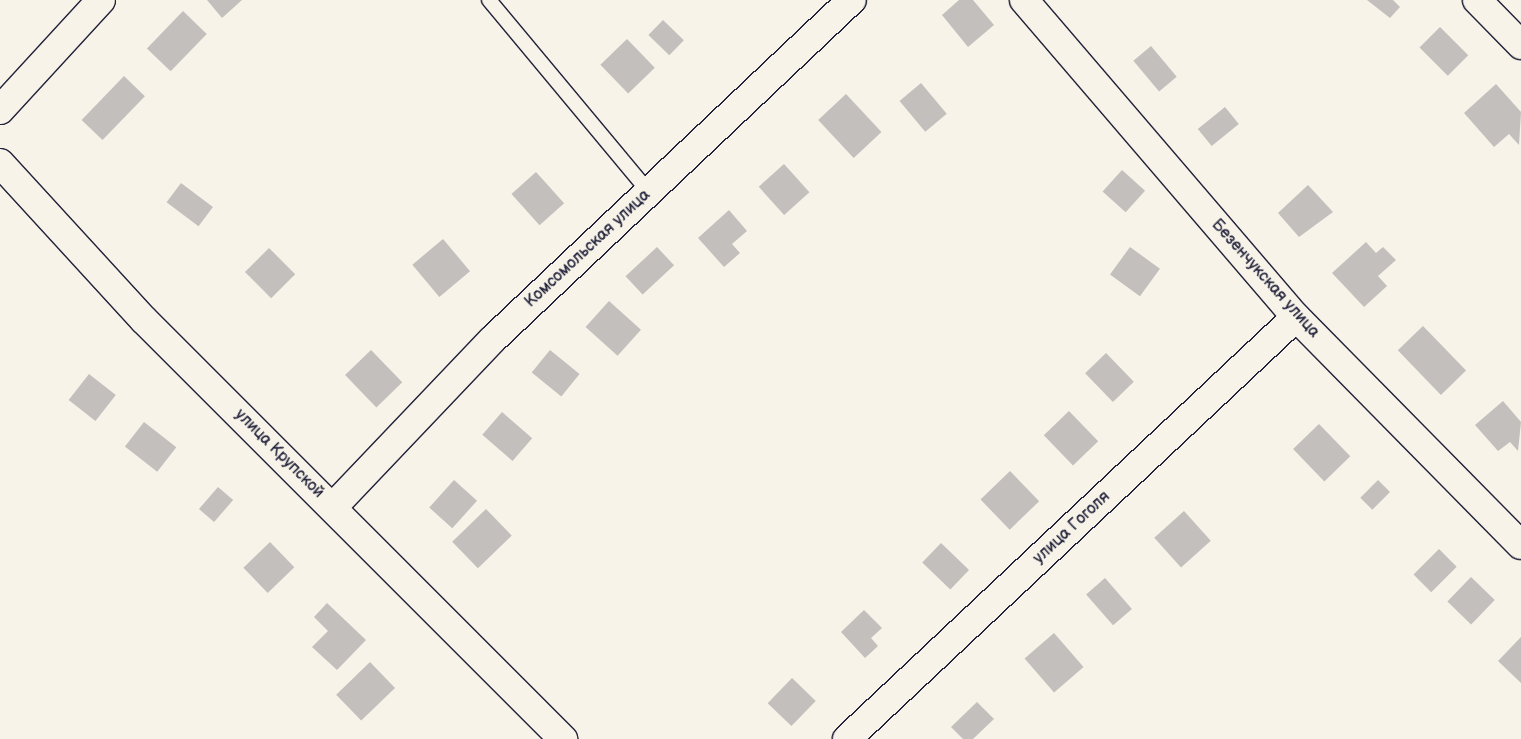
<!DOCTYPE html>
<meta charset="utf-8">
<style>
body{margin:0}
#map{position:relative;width:1521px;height:739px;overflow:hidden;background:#f7f3e8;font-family:"Balsamiq Sans",sans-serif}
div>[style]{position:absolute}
.building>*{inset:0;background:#c2bfbd;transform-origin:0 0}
.roads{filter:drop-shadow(1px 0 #22223b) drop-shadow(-1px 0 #22223b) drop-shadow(0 1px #22223b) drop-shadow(0 -1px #22223b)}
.service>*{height:14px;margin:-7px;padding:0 7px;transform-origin:7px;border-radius:7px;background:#f7f3e8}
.minor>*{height:28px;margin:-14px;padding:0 14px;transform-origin:14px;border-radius:14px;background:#f7f3e8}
.tertiary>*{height:28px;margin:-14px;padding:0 14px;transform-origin:14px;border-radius:14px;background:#f7f3e8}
span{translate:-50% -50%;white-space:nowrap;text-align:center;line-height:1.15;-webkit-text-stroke:5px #f7f3e8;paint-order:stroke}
.street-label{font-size:16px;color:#22223b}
</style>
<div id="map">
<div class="building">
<div style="clip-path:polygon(207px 0,242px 0,222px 18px)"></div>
<div style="clip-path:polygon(959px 0,973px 0,994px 25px,968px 47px,942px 15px)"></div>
<div style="clip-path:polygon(1367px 0,1393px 0,1400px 7px,1390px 18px)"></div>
<div style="left:183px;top:11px;width:33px;height:52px;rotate:44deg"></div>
<div style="left:663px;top:20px;width:29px;height:21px;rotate:44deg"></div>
<div style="left:1440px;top:27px;width:40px;height:29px;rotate:45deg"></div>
<div style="left:627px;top:39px;width:40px;height:37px;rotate:46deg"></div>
<div style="left:1151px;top:46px;width:40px;height:23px;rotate:50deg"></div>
<div style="left:124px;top:76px;width:29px;height:61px;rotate:44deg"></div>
<div style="left:921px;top:83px;width:40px;height:28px;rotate:50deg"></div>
<div style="clip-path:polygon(1496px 84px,1521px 112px,1519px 145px,1509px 134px,1494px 147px,1464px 113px)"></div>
<div style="left:846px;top:94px;width:52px;height:38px;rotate:47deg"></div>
<div style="left:1225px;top:107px;width:22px;height:35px;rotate:51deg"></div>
<div style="left:784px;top:164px;width:38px;height:34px;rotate:48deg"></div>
<div style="left:1122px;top:170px;width:31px;height:29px;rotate:42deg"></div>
<div style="left:536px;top:172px;width:42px;height:33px;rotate:48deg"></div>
<div style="left:181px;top:183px;width:40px;height:24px;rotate:37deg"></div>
<div style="clip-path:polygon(1308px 185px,1333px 212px,1299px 237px,1278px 213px)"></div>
<div style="clip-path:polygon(729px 210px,747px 231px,732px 244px,740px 253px,724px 267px,698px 238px)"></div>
<div style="left:443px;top:239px;width:42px;height:40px;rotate:50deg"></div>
<div style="clip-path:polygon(1366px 242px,1376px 253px,1383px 247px,1396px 260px,1378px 276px,1387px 286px,1364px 307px,1332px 273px)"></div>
<div style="left:657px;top:247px;width:25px;height:43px;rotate:47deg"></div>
<div style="left:1130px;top:247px;width:37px;height:34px;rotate:36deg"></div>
<div style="left:269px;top:248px;width:37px;height:34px;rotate:45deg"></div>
<div style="left:609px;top:301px;width:43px;height:35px;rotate:42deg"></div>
<div style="left:1423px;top:326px;width:62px;height:35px;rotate:46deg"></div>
<div style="left:371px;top:350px;width:45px;height:36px;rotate:46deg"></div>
<div style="left:550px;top:350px;width:38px;height:29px;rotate:39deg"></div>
<div style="left:1106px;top:353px;width:40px;height:29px;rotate:46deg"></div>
<div style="left:89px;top:374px;width:34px;height:33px;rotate:38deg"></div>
<div style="clip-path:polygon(1503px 401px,1521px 422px,1518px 451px,1510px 442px,1498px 451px,1475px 425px)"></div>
<div style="left:1069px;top:411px;width:42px;height:35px;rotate:46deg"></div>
<div style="left:502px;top:412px;width:40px;height:30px;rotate:41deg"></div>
<div style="left:144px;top:422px;width:41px;height:31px;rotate:38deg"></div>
<div style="left:1319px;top:424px;width:45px;height:36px;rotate:46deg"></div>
<div style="left:1010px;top:471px;width:42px;height:41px;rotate:46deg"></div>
<div style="left:454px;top:480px;width:31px;height:37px;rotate:42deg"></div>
<div style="left:1378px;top:480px;width:17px;height:25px;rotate:45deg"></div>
<div style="left:218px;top:487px;width:20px;height:29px;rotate:41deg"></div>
<div style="left:486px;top:509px;width:37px;height:47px;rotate:46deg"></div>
<div style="left:1184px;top:511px;width:40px;height:40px;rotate:48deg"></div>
<div style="left:270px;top:542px;width:35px;height:37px;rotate:46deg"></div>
<div style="left:941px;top:543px;width:39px;height:27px;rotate:44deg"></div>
<div style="left:1439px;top:549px;width:25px;height:36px;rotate:45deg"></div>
<div style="left:1471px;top:577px;width:33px;height:34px;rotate:44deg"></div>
<div style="left:1105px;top:578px;width:41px;height:25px;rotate:49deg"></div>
<div style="clip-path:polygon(327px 603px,366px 640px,337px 670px,312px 647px,328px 631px,314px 617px)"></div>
<div style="clip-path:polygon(864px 610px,882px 628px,871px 638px,878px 646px,865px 658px,841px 632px)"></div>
<div style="left:1054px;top:633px;width:45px;height:39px;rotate:49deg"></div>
<div style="clip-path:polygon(1521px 637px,1521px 683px,1498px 661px)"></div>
<div style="left:370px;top:662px;width:36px;height:47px;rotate:46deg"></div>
<div style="left:792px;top:678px;width:33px;height:35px;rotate:44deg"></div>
<div style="clip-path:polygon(977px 702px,994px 719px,973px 739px,963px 739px,951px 727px)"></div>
</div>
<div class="roads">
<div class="service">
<div style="left:489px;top:0;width:250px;rotate:50.2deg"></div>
</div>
<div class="minor">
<div style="left:1024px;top:0;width:418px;rotate:49.4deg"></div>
<div style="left:1296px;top:317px;width:320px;rotate:45.4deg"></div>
<div style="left:1477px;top:0;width:63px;rotate:45.6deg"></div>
<div style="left:0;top:163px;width:213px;rotate:47.5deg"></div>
<div style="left:144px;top:320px;width:593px;rotate:45deg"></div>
<div style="left:333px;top:507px;width:231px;rotate:-46.4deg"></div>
<div style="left:492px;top:340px;width:495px;rotate:-43.4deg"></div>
<div style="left:847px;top:739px;width:616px;rotate:-43.22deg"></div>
</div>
<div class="tertiary">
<div style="left:0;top:110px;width:149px;rotate:-47.4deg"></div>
</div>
</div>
<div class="street-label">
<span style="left:588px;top:249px;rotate:-43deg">Комсомольская улица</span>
<span style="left:1265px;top:279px;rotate:48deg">Безенчукская улица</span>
<span style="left:279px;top:454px;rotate:45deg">улица Крупской</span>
<span style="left:1072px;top:528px;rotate:-43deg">улица Гоголя</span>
</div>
</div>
